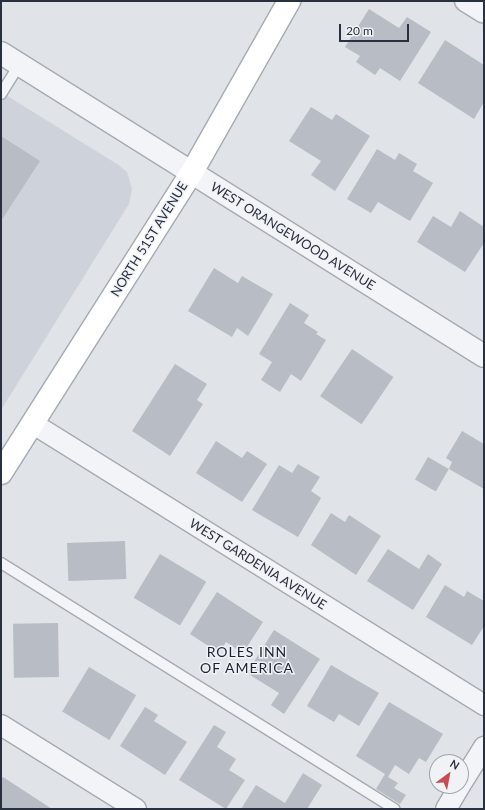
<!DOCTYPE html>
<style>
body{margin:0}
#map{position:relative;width:485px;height:810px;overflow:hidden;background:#e0e3e8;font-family:Lato,sans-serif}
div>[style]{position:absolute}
.built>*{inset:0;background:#ced2da}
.building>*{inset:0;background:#b8bcc5;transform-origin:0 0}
.roads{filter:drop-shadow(1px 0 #a5aab2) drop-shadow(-1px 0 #a5aab2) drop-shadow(0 1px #a5aab2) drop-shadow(0 -1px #a5aab2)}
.service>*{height:10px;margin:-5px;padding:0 5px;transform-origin:5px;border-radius:5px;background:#f3f4f7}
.minor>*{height:20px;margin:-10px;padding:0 10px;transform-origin:10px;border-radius:10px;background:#f3f4f7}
.tertiary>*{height:22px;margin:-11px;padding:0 11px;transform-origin:11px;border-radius:11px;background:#f3f4f7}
.primary>*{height:22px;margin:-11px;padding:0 11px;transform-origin:11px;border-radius:11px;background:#fff}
span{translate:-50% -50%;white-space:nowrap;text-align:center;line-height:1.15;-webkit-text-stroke:3px #f0f2f6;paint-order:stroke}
.street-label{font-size:13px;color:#29303f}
.neighbourhood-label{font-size:14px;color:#1c2130;letter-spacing:1px}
.frame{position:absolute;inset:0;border:2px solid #29303f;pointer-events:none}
.north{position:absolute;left:429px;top:754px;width:40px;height:40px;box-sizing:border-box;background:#f0f2f6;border:1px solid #a0a4ad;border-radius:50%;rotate:32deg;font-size:11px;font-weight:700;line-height:16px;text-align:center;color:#29303f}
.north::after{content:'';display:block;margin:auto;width:14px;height:18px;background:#c84b54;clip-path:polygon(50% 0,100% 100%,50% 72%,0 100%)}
.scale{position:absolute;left:339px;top:24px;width:70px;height:18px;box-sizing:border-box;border:2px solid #29303f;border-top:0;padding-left:5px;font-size:12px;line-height:14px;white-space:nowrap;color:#29303f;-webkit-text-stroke:3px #f0f2f6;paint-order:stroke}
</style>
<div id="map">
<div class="built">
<div style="clip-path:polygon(1px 92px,117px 164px,127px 172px,132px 189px,129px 204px,1px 410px)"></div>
</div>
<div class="building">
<div style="clip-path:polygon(369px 9px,399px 28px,407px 17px,431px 32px,400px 81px,380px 68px,375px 75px,356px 62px,360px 56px,345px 47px)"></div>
<div style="clip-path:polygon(445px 40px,484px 65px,484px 102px,474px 119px,418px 83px)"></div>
<div style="clip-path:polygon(311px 107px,332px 120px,336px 114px,370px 136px,335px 191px,311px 175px,321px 161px,289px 141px)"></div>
<div style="clip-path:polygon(1px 136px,40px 161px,1px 221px)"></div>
<div style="clip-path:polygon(377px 149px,395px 160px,399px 153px,417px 164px,413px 171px,433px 183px,410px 221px,378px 202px,371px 213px,347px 199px)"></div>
<div style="clip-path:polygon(460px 211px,484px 227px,484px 243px,465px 272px,417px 242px,433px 216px,451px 227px)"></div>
<div style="clip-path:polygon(214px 268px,238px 283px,242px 276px,273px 294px,248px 336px,237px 328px,232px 337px,188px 311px)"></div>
<div style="clip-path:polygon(290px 303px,309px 315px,304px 323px,318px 332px,316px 334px,326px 340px,301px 381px,291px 374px,280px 392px,261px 380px,272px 362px,259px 354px)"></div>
<div style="left:352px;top:349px;width:50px;height:57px;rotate:34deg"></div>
<div style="clip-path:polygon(175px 364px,207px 384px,197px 400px,203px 404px,170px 456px,132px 431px)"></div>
<div style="clip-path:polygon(462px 431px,484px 444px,484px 489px,449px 469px,452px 462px,446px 458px)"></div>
<div style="clip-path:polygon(216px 441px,242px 458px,247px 451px,267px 464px,242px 502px,196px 473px)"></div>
<div style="left:428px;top:457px;width:24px;height:26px;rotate:30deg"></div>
<div style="clip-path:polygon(298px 464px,320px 477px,311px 491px,321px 498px,298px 537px,252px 510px,279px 465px,292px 473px)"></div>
<div style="clip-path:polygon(331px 513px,345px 522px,349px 515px,381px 536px,356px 575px,311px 545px)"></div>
<div style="left:125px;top:541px;width:38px;height:58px;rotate:88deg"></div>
<div style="clip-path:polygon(388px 549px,419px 569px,428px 554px,442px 564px,413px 610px,367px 581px)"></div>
<div style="left:160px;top:554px;width:54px;height:51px;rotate:31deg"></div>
<div style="clip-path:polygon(445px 585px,464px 597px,467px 591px,484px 601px,484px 626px,472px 645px,426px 617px)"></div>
<div style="clip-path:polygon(217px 592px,263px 622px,243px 653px,226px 642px,219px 653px,190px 634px)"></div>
<div style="left:58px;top:623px;width:54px;height:45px;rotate:89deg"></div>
<div style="clip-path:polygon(274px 630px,320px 659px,284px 714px,271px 705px,279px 693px,247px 673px)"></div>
<div style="clip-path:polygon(331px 665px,379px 693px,359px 726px,339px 714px,334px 722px,307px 706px)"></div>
<div style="left:89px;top:667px;width:55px;height:52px;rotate:31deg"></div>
<div style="clip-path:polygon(389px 702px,443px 734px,426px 762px,419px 758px,409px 774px,395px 765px,388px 777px,398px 783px,394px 788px,406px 795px,400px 804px,376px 789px,385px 774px,356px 756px)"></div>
<div style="clip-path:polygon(145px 707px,158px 715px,154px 721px,187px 742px,165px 775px,120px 746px)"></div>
<div style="clip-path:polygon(214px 725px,226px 732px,217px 747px,236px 759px,229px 770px,245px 780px,226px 809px,179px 780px)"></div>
<div style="clip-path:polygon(303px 773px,322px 785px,307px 809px,241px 809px,256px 785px,285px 803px)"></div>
<div style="clip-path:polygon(3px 777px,52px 809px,1px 809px,1px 780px)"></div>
</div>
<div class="roads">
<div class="service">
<div style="left:1px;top:94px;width:36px;rotate:-58deg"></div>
<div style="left:1px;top:563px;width:464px;rotate:32deg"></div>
</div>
<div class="minor">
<div style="left:465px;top:1px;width:22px;rotate:32deg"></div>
<div style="left:32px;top:423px;width:533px;rotate:31.96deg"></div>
<div style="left:1px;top:725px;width:159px;rotate:31.9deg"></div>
<div style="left:461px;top:784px;width:44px;rotate:-58.1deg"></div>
<div style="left:446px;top:809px;width:27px;rotate:-59deg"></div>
</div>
<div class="tertiary">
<div style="left:1px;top:53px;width:570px;rotate:32.1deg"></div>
</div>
<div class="primary">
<div style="left:1px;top:473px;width:356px;rotate:-57.6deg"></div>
<div style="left:192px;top:172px;width:197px;rotate:-60.4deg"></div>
</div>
</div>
<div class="street-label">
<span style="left:293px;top:236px;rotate:32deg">WEST ORANGEWOOD AVENUE</span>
<span style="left:149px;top:239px;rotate:-58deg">NORTH 51ST AVENUE</span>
<span style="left:258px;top:564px;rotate:32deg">WEST GARDENIA AVENUE</span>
</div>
<div class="neighbourhood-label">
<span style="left:247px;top:660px">ROLES INN<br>OF AMERICA</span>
</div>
<div class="frame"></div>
<div class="north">N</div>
<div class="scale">20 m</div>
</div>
